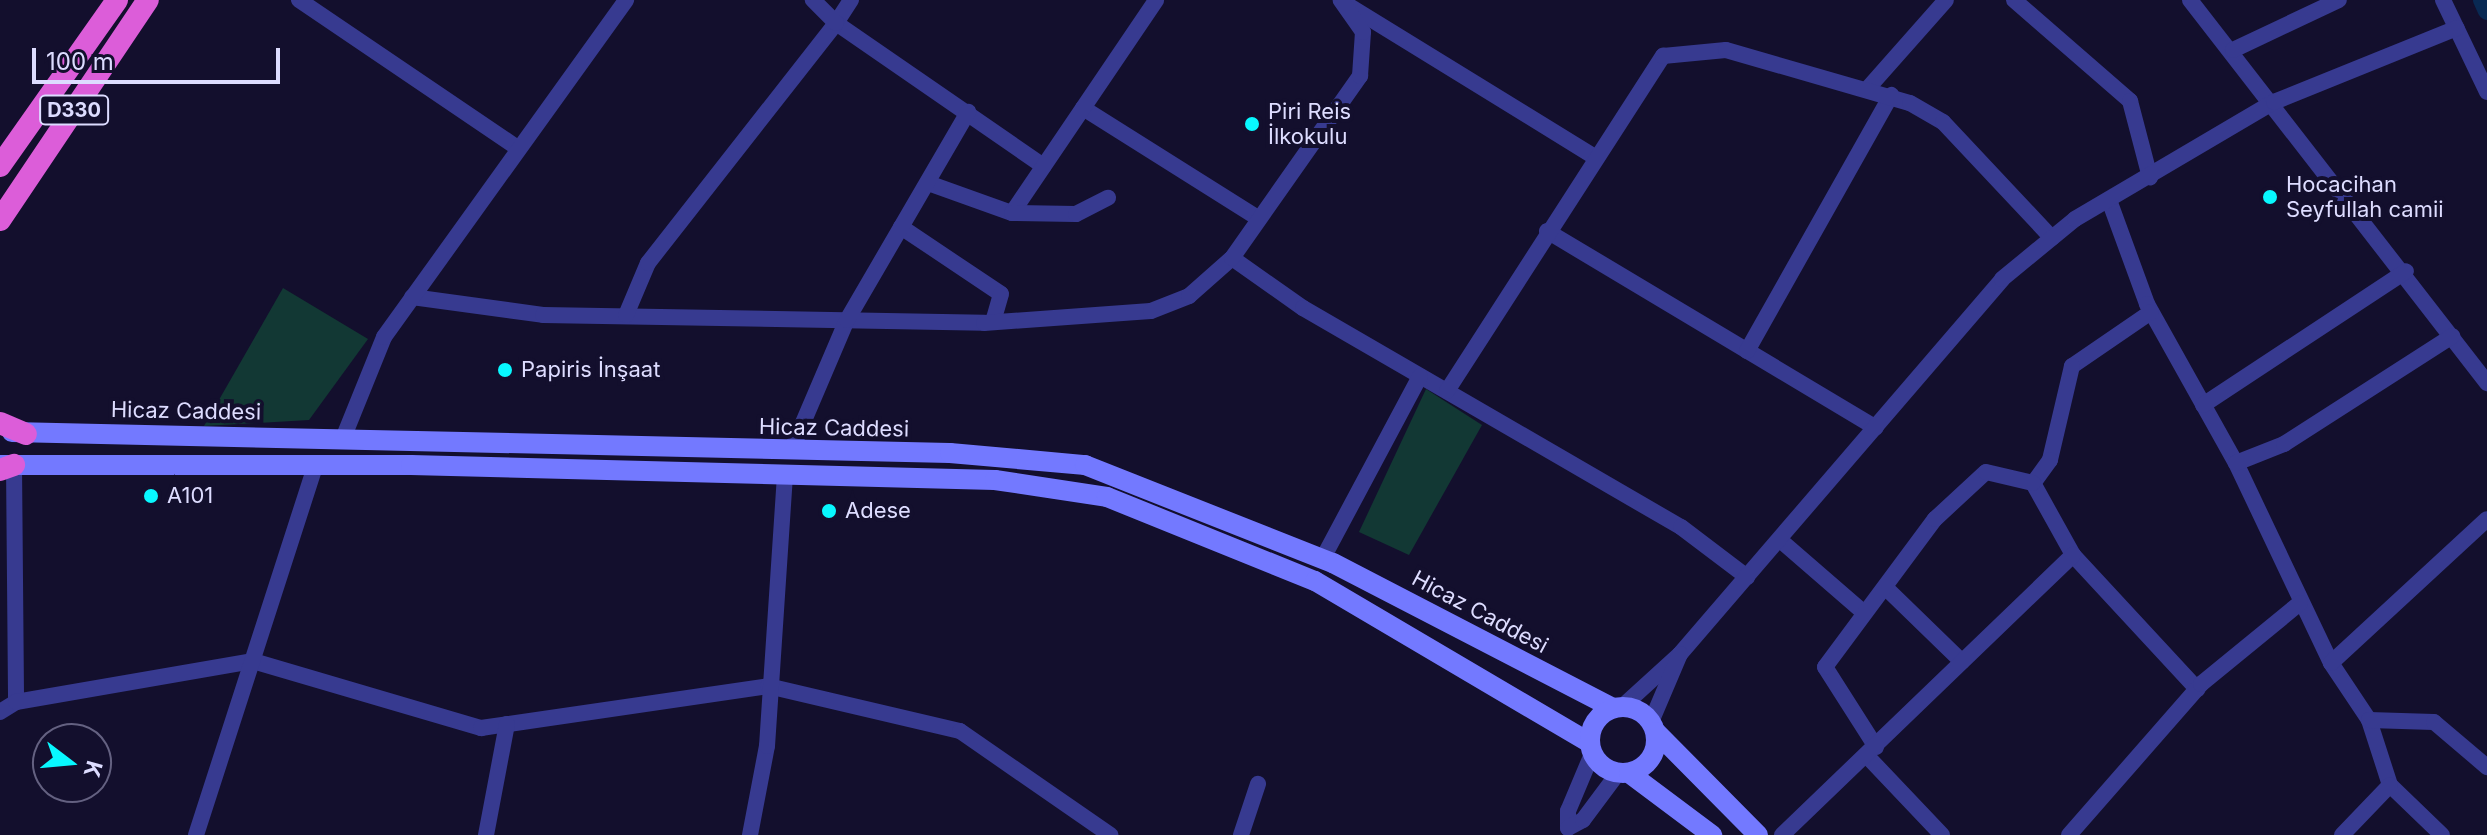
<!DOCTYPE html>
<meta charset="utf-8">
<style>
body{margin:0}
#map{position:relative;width:2487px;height:835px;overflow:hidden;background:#130f2d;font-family:Inter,sans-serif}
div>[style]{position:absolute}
.green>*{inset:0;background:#123834}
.canal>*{height:18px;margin:-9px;padding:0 9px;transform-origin:9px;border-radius:9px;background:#092953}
.minor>*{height:16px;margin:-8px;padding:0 8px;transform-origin:8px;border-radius:8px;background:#373a90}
.secondary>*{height:20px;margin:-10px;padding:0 10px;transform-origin:10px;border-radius:10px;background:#7379ff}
.secondary>.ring{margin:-10px;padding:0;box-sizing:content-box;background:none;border:20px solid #7379ff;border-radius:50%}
.trunk>*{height:22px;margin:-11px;padding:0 11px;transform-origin:11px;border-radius:11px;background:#dc5dd9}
.dots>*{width:22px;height:22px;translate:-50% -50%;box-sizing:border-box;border:4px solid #130f2d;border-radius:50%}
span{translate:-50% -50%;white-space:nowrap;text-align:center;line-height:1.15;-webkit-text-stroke:8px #130f2d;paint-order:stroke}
.shield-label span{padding:2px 6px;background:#130f2d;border:2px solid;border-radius:6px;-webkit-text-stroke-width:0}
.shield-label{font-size:20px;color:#dddcff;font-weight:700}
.poi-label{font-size:22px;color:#dddcff}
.left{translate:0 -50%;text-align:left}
.street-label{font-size:22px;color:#dddcff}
.north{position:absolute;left:32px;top:723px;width:80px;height:80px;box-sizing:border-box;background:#130f2d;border:2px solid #646181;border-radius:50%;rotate:106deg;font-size:22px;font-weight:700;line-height:32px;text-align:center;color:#dddcff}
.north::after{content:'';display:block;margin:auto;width:28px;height:36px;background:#08f8ff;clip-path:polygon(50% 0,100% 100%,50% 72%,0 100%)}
.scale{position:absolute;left:32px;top:48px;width:248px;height:36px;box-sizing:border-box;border:4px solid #dddcff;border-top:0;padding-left:10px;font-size:24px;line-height:28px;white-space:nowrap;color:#dddcff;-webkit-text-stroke:6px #130f2d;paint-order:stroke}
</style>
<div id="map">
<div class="green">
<i style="clip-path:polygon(283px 288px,368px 339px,309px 420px,204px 426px)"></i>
<i style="clip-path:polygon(1426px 389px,1482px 425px,1409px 555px,1359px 532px)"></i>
</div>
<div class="canal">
<i style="left:2482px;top:0;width:12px;rotate:66deg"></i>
</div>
<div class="minor">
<i style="left:299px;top:0;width:264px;rotate:34.1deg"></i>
<i style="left:851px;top:0;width:27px;rotate:123deg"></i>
<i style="left:836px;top:23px;width:252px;rotate:34.6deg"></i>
<i style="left:2014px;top:0;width:154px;rotate:41deg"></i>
<i style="left:2130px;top:101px;width:79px;rotate:75.3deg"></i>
<i style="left:2190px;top:0;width:485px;rotate:52.2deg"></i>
<i style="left:2443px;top:0;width:102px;rotate:64.4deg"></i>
<i style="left:1351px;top:7px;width:284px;rotate:31.6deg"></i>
<i style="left:2233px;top:50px;width:117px;rotate:-25.3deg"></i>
<i style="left:1869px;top:87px;width:116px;rotate:-48.5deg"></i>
<i style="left:1083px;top:108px;width:208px;rotate:32.2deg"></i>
<i style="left:928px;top:183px;width:89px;rotate:19.7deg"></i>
<i style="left:1012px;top:213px;width:257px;rotate:-55.9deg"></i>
<i style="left:2109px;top:200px;width:111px;rotate:69.9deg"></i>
<i style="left:2147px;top:304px;width:182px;rotate:60.8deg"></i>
<i style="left:2236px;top:463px;width:221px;rotate:64.6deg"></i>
<i style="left:2331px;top:663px;width:69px;rotate:56.3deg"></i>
<i style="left:2369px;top:720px;width:68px;rotate:72.1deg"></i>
<i style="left:2390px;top:785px;width:72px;rotate:43.9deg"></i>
<i style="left:1012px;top:213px;width:64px;rotate:0.9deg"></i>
<i style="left:1076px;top:214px;width:36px;rotate:-27deg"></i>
<i style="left:901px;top:227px;width:120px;rotate:33.8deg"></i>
<i style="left:1001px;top:294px;width:29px;rotate:106deg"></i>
<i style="left:1547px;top:231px;width:383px;rotate:30.9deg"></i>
<i style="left:1232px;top:258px;width:87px;rotate:35.2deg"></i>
<i style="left:1303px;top:308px;width:437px;rotate:30.1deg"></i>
<i style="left:1681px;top:527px;width:83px;rotate:37.1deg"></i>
<i style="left:412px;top:297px;width:132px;rotate:7.8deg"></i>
<i style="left:543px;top:315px;width:441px;rotate:1deg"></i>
<i style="left:984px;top:323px;width:167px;rotate:-4.1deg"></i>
<i style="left:1151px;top:311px;width:41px;rotate:-21.5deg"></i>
<i style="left:1189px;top:296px;width:57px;rotate:-41.5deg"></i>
<i style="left:1232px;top:258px;width:223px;rotate:-54.9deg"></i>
<i style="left:1360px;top:76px;width:44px;rotate:-86.1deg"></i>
<i style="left:1363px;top:32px;width:39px;rotate:-125deg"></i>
<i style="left:2151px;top:312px;width:96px;rotate:145.6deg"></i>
<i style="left:2072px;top:366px;width:97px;rotate:103.2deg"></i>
<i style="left:2050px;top:460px;width:29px;rotate:126deg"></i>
<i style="left:2033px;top:483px;width:82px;rotate:60.9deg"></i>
<i style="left:2073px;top:555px;width:183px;rotate:47.2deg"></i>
<i style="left:626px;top:315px;width:56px;rotate:-67.1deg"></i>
<i style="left:648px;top:263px;width:305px;rotate:-51.9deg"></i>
<i style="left:836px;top:23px;width:33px;rotate:-135deg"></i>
<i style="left:1747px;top:351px;width:294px;rotate:-60.6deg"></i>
<i style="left:1447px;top:391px;width:399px;rotate:-57.2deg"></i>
<i style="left:1663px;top:56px;width:63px;rotate:-5.4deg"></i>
<i style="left:1726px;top:50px;width:191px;rotate:16.1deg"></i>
<i style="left:1910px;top:103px;width:38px;rotate:30deg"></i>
<i style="left:1943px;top:122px;width:159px;rotate:46.8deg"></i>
<i style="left:2203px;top:405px;width:243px;rotate:-33.4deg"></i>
<i style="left:342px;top:441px;width:112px;rotate:-68deg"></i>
<i style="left:384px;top:337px;width:415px;rotate:-54.3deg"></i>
<i style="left:791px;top:451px;width:142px;rotate:-66.9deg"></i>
<i style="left:847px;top:320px;width:241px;rotate:-59.8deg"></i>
<i style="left:2236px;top:463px;width:52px;rotate:-21.6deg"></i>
<i style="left:2284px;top:444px;width:200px;rotate:-32.7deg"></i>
<i style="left:14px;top:465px;width:237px;rotate:89.5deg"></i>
<i style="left:1780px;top:540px;width:110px;rotate:40.9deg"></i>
<i style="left:1323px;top:558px;width:206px;rotate:-61.9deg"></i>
<i style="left:1885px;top:587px;width:107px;rotate:44.2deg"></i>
<i style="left:2331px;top:663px;width:212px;rotate:-42.7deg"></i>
<i style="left:1623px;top:706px;width:77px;rotate:-42.4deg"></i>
<i style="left:1680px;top:654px;width:494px;rotate:-49.3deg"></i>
<i style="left:2002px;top:279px;width:94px;rotate:-39.4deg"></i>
<i style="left:2075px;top:219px;width:231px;rotate:-30.5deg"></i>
<i style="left:2274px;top:102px;width:197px;rotate:-22deg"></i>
<i style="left:0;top:712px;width:19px;rotate:-32deg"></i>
<i style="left:16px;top:702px;width:241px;rotate:-9.8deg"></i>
<i style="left:253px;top:661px;width:238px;rotate:16.4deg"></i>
<i style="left:481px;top:728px;width:290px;rotate:-8.3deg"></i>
<i style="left:768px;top:686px;width:197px;rotate:13.2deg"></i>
<i style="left:960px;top:731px;width:183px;rotate:34.7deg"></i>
<i style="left:2369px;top:720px;width:65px;rotate:1.8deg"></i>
<i style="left:2434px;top:722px;width:70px;rotate:40.3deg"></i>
<i style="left:1651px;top:722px;width:74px;rotate:-66.9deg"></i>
<i style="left:1876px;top:747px;width:95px;rotate:-122.5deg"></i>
<i style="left:1825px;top:667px;width:184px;rotate:-53.4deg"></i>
<i style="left:1935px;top:519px;width:69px;rotate:-42.7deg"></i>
<i style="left:1986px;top:472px;width:48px;rotate:13.2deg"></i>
<i style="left:1592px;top:754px;width:62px;rotate:112.8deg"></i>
<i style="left:1568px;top:811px;width:17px;rotate:90deg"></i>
<i style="left:1568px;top:828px;width:17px;rotate:-28deg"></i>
<i style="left:1583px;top:820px;width:59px;rotate:-53.3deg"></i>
<i style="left:1867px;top:756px;width:109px;rotate:46.5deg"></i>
<i style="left:196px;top:835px;width:385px;rotate:-72.1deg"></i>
<i style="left:486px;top:835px;width:113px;rotate:-79.3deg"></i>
<i style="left:750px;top:835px;width:91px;rotate:-79.2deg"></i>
<i style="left:767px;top:746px;width:273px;rotate:-86.2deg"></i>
<i style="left:1241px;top:835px;width:54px;rotate:-71.6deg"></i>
<i style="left:1782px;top:835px;width:404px;rotate:-43.9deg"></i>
<i style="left:2069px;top:835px;width:201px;rotate:-48.8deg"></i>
<i style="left:2201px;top:684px;width:128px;rotate:-39.3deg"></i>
<i style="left:2342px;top:835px;width:69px;rotate:-46.2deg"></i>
</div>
<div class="secondary">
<i style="left:12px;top:432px;width:938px;rotate:1.28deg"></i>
<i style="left:950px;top:453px;width:136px;rotate:5.1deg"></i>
<i style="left:1085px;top:465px;width:267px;rotate:21.6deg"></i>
<i style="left:1333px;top:563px;width:315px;rotate:27.4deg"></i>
<i style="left:0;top:465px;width:411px"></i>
<i style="left:411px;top:465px;width:584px;rotate:1.47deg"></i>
<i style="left:995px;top:480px;width:113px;rotate:8.6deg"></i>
<i style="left:1107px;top:497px;width:224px;rotate:22deg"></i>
<i style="left:1315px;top:581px;width:319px;rotate:30.5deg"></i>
<i class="ring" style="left:1590px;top:707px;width:46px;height:46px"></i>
<i style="left:1656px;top:732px;width:145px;rotate:45.3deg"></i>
<i style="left:1629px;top:773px;width:104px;rotate:36.8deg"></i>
</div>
<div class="trunk">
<i style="left:0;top:166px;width:203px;rotate:-54.8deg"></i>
<i style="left:0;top:220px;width:265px;rotate:-56.1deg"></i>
<i style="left:0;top:423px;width:28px;rotate:23deg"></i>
<i style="left:0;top:470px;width:15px;rotate:-20deg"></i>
</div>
<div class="dots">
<i style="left:1252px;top:124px;background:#08f8ff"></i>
<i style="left:2270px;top:197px;background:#08f8ff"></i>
<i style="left:505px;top:370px;background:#08f8ff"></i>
<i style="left:151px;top:496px;background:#08f8ff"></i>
<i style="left:829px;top:511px;background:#08f8ff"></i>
</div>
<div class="shield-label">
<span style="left:74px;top:110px">D330</span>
</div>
<div class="poi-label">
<span class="left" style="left:1268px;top:124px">Piri Reis<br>İlkokulu</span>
<span class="left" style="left:2286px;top:197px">Hocacihan<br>Seyfullah camii</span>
<span class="left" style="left:521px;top:370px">Papiris İnşaat</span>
<span class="left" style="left:167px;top:496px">A101</span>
<span class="left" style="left:845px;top:511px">Adese</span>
</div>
<div class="street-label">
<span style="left:186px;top:411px;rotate:1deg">Hicaz Caddesi</span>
<span style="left:834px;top:428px;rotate:1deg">Hicaz Caddesi</span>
<span style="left:1480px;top:612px;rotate:28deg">Hicaz Caddesi</span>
</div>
<div class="north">K</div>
<div class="scale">100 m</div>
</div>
